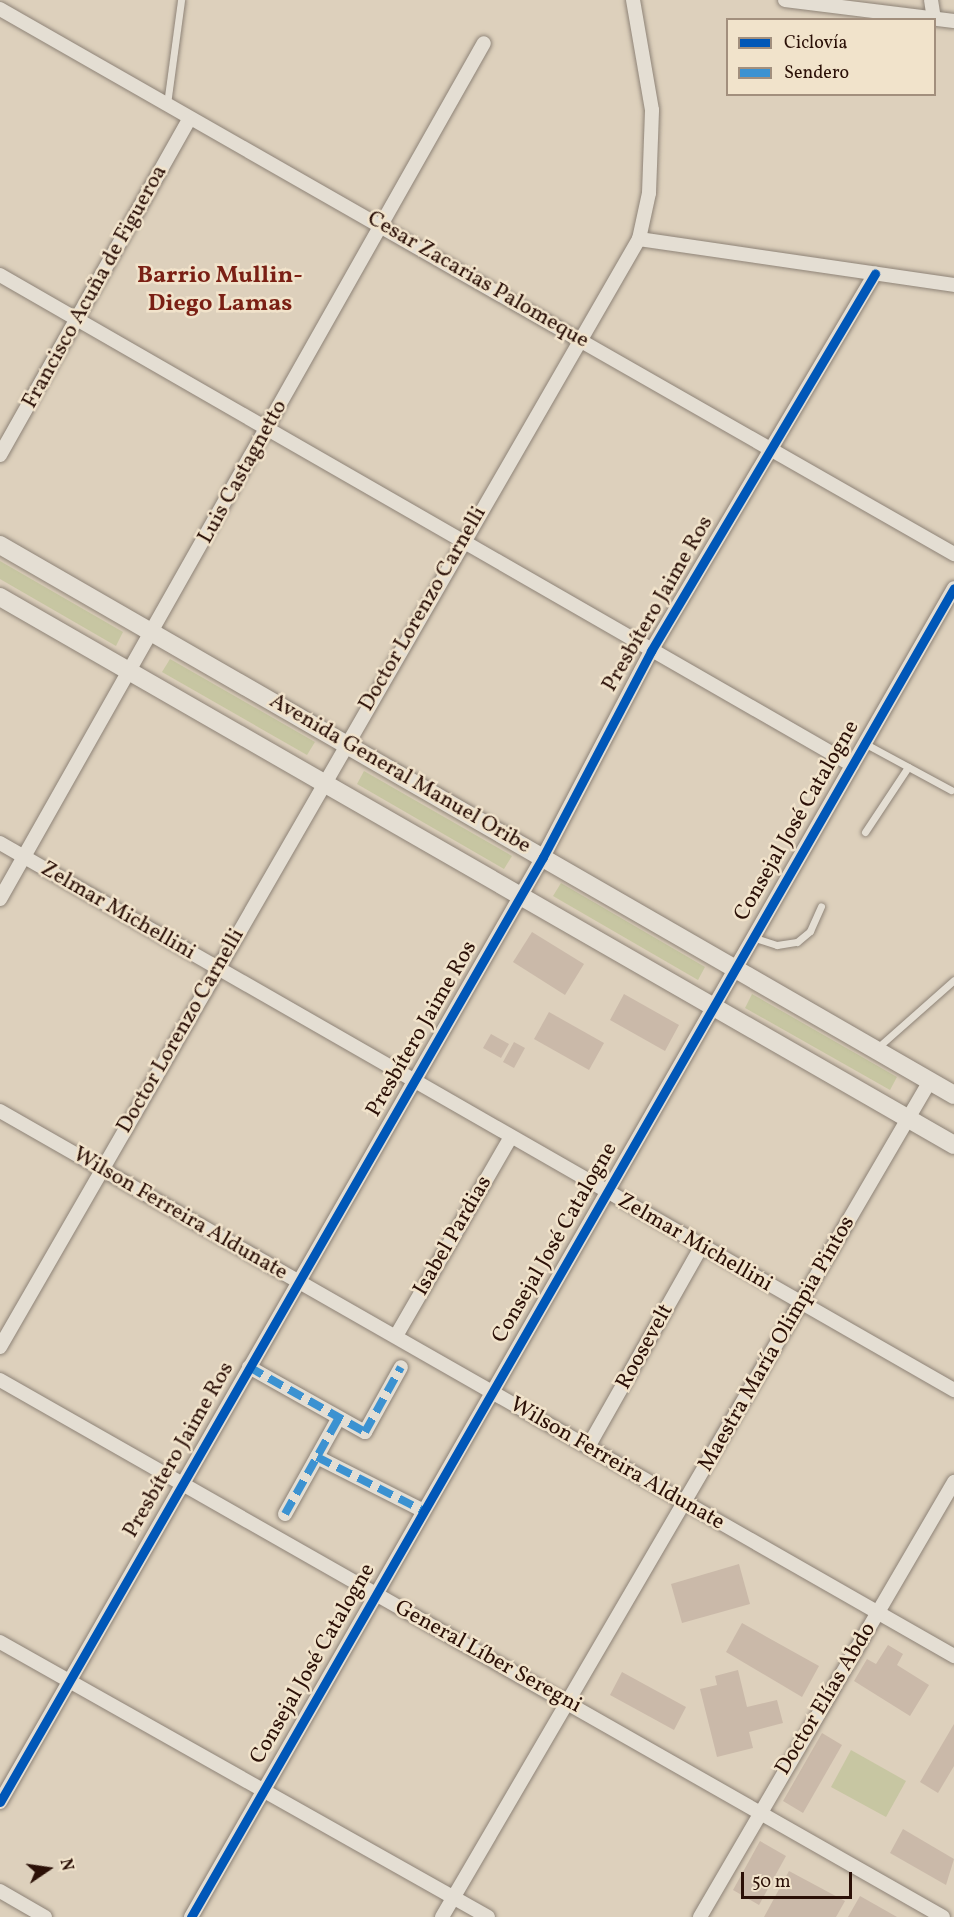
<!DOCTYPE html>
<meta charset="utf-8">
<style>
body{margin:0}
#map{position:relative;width:954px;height:1917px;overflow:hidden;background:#ddd0bc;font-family:Vollkorn,serif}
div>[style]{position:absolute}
.green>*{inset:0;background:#c7c6a2}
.building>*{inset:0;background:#cab9a9}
.roads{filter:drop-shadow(0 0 2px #8e8377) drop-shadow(0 0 2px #8e8377)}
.lane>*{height:7px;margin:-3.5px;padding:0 3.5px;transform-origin:3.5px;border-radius:3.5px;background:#e4ded3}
.street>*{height:14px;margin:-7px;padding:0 7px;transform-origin:7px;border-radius:7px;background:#e4ded3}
.secondary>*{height:18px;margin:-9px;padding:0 9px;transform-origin:9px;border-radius:9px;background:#e4ded3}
.quiet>*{height:8px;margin-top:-4px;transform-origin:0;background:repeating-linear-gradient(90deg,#3c92d1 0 15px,transparent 0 23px)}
.cycleway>*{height:9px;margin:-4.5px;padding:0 4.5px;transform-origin:4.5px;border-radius:4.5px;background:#0057b8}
span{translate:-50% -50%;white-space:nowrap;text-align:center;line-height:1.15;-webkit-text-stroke:5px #f1e3cb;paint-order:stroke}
.street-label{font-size:22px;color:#2b1007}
.neighbourhood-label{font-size:24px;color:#7a1f14;font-weight:700}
.legend{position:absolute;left:726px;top:18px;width:210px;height:78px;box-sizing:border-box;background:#f1e3cb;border:2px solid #a28f7d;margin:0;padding:8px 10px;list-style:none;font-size:18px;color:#2b1007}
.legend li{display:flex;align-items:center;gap:12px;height:30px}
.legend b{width:30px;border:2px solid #a28f7d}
.north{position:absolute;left:18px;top:1839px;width:60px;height:60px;-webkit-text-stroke:4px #f1e3cb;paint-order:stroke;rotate:77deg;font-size:16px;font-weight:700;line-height:24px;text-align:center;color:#2b1007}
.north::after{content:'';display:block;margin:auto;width:21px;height:27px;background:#2b1007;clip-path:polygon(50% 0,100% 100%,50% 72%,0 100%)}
.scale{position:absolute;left:741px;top:1872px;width:111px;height:27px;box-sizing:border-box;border:3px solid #2b1007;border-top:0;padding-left:8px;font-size:18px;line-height:21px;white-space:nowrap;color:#2b1007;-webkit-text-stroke:4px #f1e3cb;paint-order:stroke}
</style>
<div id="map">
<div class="green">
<i style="clip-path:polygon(0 561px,123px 632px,116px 646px,0 579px)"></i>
<i style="clip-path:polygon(170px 659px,315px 742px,307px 755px,162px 672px)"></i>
<i style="clip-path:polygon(364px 771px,512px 856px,504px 869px,357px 784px)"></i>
<i style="clip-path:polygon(561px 883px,705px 967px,698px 980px,553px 896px)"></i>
<i style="clip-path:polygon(752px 994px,897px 1077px,890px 1090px,745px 1008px)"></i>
<i style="clip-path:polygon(851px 1750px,906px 1781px,886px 1817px,831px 1787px)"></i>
</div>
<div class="building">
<i style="clip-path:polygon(532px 932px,584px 964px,565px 995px,513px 962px)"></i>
<i style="clip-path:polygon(624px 994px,679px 1025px,665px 1051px,610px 1020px)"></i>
<i style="clip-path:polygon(549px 1012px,604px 1043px,589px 1070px,534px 1039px)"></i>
<i style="clip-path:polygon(491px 1034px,509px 1044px,501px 1058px,483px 1048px)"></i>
<i style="clip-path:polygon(514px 1042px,525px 1048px,514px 1068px,503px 1062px)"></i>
<i style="clip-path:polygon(739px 1564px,750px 1604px,682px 1623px,671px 1584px)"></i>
<i style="clip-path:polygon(742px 1623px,819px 1666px,802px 1697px,726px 1652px)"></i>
<i style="clip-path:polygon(888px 1645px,903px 1654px,897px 1665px,929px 1685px,910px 1716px,854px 1681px,867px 1659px,876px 1664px)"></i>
<i style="clip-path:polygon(738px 1670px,747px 1707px,777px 1700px,783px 1723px,749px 1732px,753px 1748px,717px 1757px,700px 1689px,717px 1685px,715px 1676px)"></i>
<i style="clip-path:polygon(622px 1672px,686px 1707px,674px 1730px,610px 1695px)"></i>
<i style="clip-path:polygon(954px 1724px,954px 1766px,938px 1793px,920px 1782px)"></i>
<i style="clip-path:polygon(822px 1733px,842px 1745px,803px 1813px,783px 1801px)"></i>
<i style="clip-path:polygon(903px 1829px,954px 1859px,946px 1885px,890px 1853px)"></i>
<i style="clip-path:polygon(760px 1841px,786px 1856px,759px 1905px,733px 1890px)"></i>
<i style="clip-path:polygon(789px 1871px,845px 1901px,836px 1917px,764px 1917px)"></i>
<i style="clip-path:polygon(860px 1896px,897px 1917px,848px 1917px)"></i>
</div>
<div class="roads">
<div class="lane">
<i style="left:167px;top:104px;width:105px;rotate:-82.3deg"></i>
<i style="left:864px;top:743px;width:99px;rotate:28.4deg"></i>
<i style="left:865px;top:832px;width:78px;rotate:-56.5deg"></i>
<i style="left:752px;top:937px;width:26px;rotate:18deg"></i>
<i style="left:777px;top:945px;width:20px;rotate:-9deg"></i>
<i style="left:797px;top:942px;width:17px;rotate:-40deg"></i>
<i style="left:810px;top:931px;width:27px;rotate:-66deg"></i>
<i style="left:876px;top:1049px;width:104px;rotate:-41.5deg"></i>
</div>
<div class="street">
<i style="left:785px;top:0;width:170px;rotate:7.1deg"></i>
<i style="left:931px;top:0;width:18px;rotate:81deg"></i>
<i style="left:0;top:9px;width:1099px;rotate:29.74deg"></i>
<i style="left:639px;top:239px;width:318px;rotate:8.3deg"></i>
<i style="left:0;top:275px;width:983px;rotate:29.9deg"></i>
<i style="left:0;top:455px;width:386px;rotate:-60.6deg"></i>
<i style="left:0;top:843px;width:1100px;rotate:29.83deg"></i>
<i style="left:0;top:899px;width:983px;rotate:-60.52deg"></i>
<i style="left:0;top:1111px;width:1099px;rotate:29.74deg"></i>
<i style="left:396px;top:1336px;width:230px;rotate:-60deg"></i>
<i style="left:0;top:1347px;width:1279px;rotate:-60.03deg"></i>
<i style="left:639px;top:239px;width:47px;rotate:-77.7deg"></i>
<i style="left:649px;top:193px;width:83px;rotate:-87.9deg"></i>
<i style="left:652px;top:110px;width:112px;rotate:-99.8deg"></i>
<i style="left:249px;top:1367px;width:133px;rotate:29.3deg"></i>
<i style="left:365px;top:1432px;width:74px;rotate:-61deg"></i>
<i style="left:0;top:1380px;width:1085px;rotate:29.66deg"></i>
<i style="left:588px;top:1447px;width:230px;rotate:-60.5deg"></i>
<i style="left:317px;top:1457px;width:118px;rotate:26.8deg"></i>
<i style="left:285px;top:1514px;width:109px;rotate:-60.8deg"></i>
<i style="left:0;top:1642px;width:560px;rotate:29.4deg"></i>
<i style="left:0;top:1802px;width:1090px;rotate:-60.12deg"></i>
<i style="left:543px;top:857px;width:233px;rotate:-62.3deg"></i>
<i style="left:651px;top:651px;width:439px;rotate:-59.3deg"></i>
<i style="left:0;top:1891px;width:52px;rotate:30deg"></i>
<i style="left:191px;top:1917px;width:1532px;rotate:-60.14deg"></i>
<i style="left:442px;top:1917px;width:968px;rotate:-59.73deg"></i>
<i style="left:700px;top:1917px;width:504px;rotate:-59.72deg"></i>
</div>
<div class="secondary">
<i style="left:0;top:545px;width:1101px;rotate:29.96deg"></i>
<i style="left:0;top:597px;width:1100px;rotate:29.87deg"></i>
</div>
</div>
<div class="quiet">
<i style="left:249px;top:1367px;width:133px;rotate:29.3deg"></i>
<i style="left:365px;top:1432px;width:74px;rotate:-61deg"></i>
<i style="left:317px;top:1457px;width:118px;rotate:26.8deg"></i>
<i style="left:285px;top:1514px;width:109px;rotate:-60.8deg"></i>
</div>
<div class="cycleway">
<i style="left:0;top:1802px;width:1090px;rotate:-60.12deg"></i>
<i style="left:543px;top:857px;width:233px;rotate:-62.3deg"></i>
<i style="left:651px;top:651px;width:439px;rotate:-59.3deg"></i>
<i style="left:191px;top:1917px;width:1532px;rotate:-60.14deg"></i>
</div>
<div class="street-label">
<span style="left:478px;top:280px;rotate:30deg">Cesar Zacarias Palomeque</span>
<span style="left:95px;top:287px;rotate:-61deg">Francisco Acuña de Figueroa</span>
<span style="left:243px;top:472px;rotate:-61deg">Luis Castagnetto</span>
<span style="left:658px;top:604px;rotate:-60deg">Presbítero Jaime Ros</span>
<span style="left:423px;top:609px;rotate:-60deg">Doctor Lorenzo Carnelli</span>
<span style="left:400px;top:774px;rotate:30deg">Avenida General Manuel Oribe</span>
<span style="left:797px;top:821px;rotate:-60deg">Consejal José Catalogne</span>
<span style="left:118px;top:911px;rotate:30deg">Zelmar Michellini</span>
<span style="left:422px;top:1029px;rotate:-60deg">Presbítero Jaime Ros</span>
<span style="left:181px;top:1031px;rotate:-60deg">Doctor Lorenzo Carnelli</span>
<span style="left:180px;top:1214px;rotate:30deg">Wilson Ferreira Aldunate</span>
<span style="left:453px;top:1236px;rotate:-60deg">Isabel Pardias</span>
<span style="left:555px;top:1243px;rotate:-60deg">Consejal José Catalogne</span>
<span style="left:695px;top:1243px;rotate:30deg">Zelmar Michellini</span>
<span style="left:777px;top:1344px;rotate:-60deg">Maestra María Olimpia Pintos</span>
<span style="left:645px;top:1347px;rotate:-61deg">Roosevelt</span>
<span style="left:179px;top:1450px;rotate:-60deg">Presbítero Jaime Ros</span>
<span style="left:617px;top:1464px;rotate:30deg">Wilson Ferreira Aldunate</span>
<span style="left:488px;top:1657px;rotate:29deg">General Líber Seregni</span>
<span style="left:313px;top:1664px;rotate:-60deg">Consejal José Catalogne</span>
<span style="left:826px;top:1699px;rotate:-59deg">Doctor Elías Abdo</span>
</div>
<div class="neighbourhood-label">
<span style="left:220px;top:291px">Barrio Mullin-<br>Diego Lamas</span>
</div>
<ul class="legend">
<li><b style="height:8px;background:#0057b8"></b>Ciclovía</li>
<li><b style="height:8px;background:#3c92d1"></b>Sendero</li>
</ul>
<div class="north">N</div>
<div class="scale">50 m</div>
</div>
